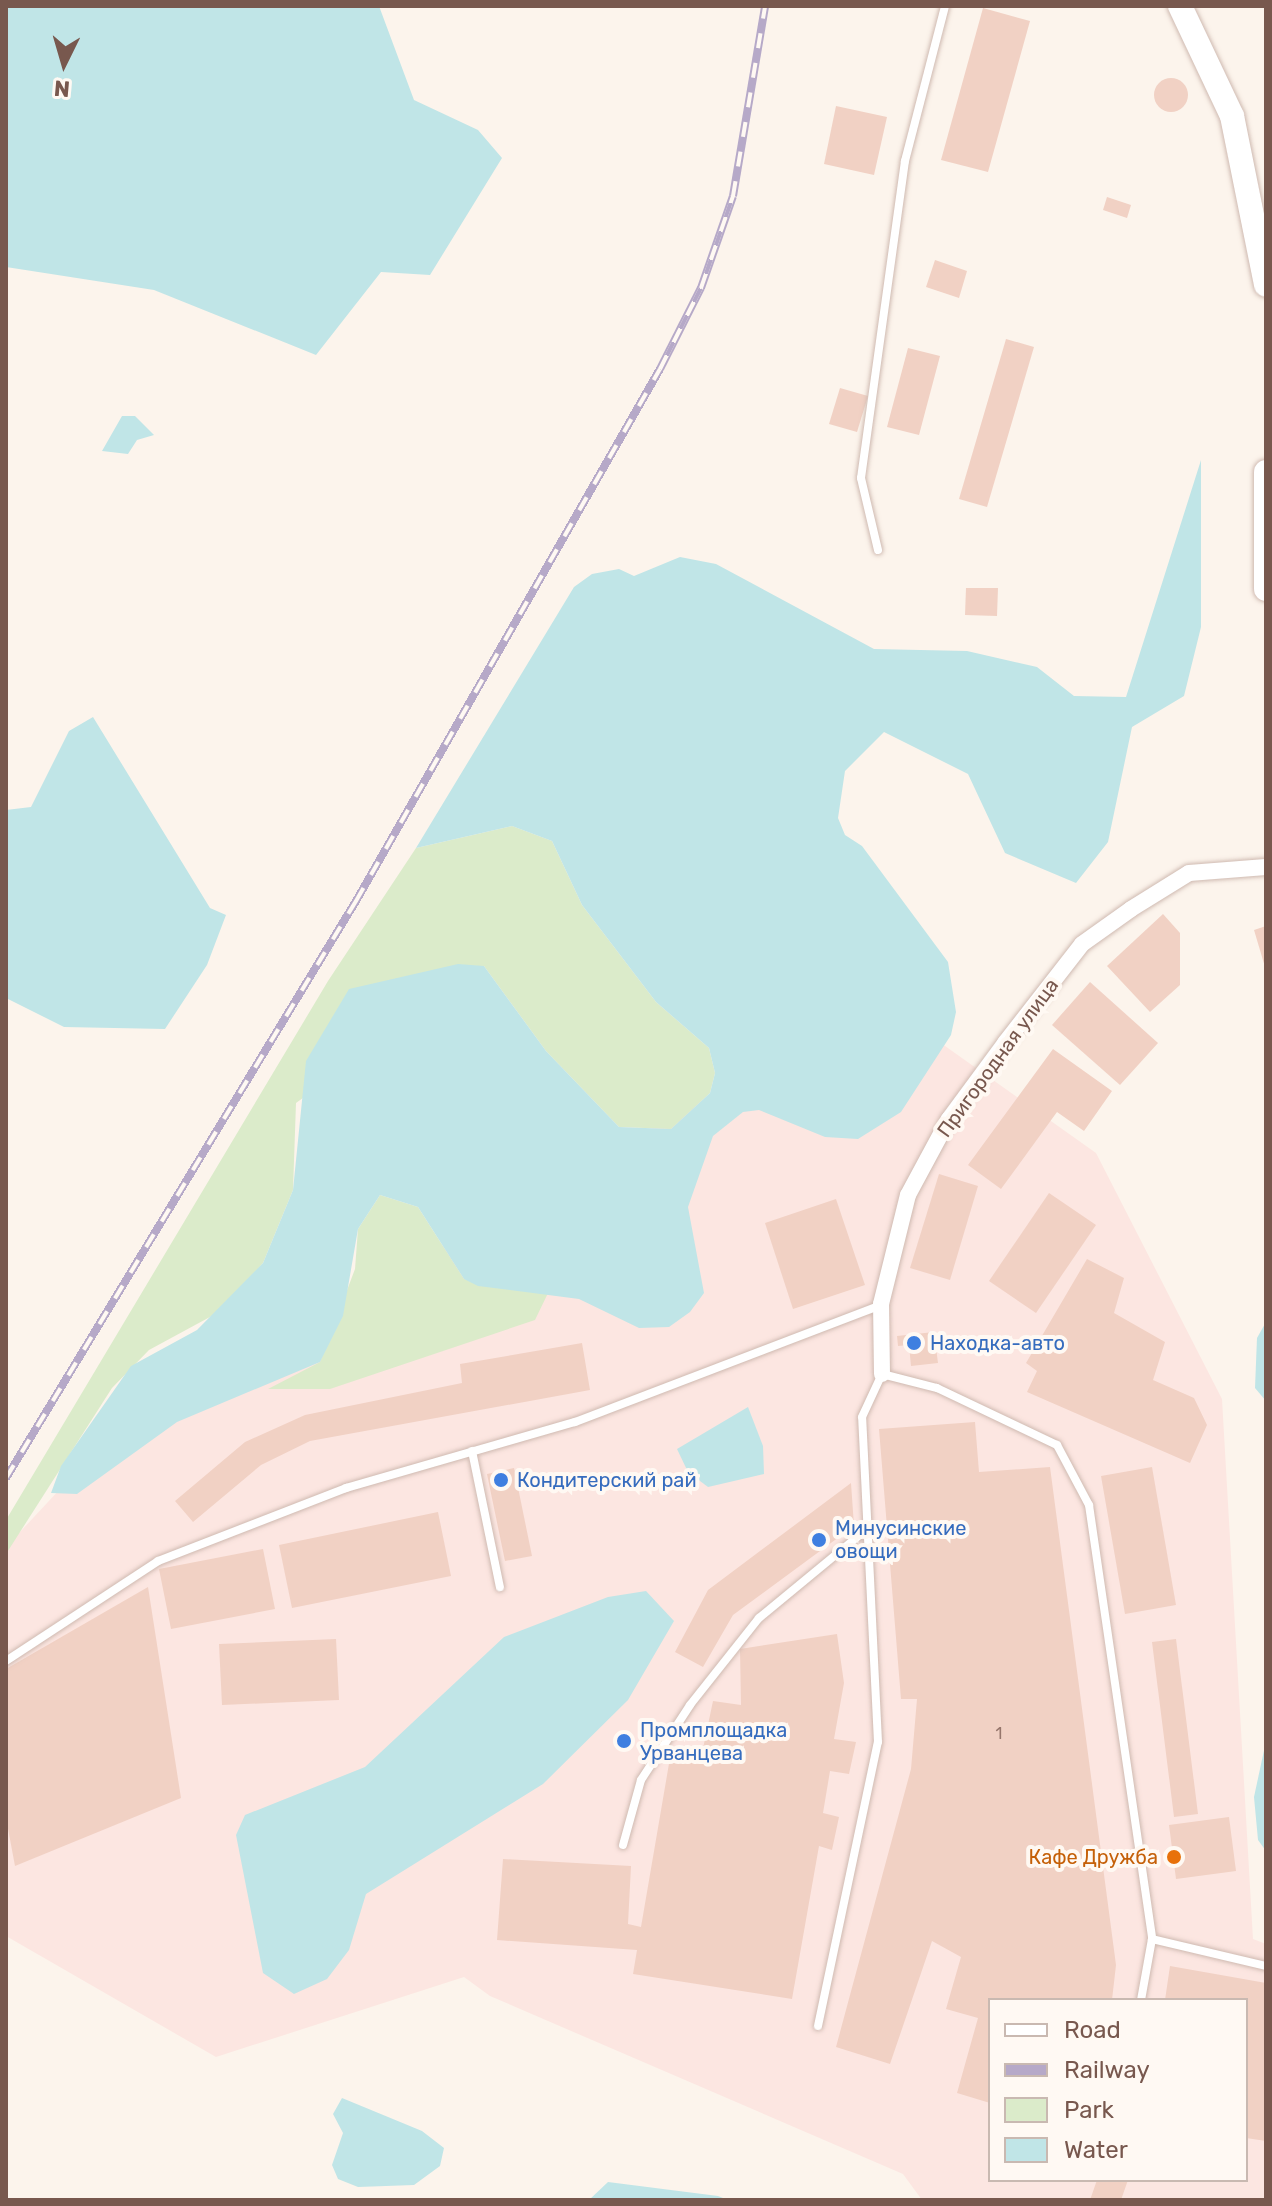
<!DOCTYPE html>
<meta charset="utf-8">
<style>
body{margin:0}
#map{position:relative;width:1272px;height:2206px;overflow:hidden;background:#fcf4ec;font-family:Rubik,sans-serif}
div>[style]{position:absolute}
.commercial>*{inset:0;background:#fce6e1}
.green>*{inset:0;background:#dbebca}
.water>*{inset:0;background:#c0e5e7}
.building>*{inset:0;background:#f1d1c4}
.round{border-radius:50%}
.roads{filter:drop-shadow(0 0 2px #cfbab1) drop-shadow(0 0 2px #cfbab1)}
.lane>*{height:8px;margin:-4px;padding:0 4px;transform-origin:4px;border-radius:4px;background:#fff}
.street>*{height:16px;margin:-8px;padding:0 8px;transform-origin:8px;border-radius:8px;background:#fff}
.secondary>*{height:24px;margin:-12px;padding:0 12px;transform-origin:12px;border-radius:12px;background:#fff}
.rail>*{height:8px;margin-top:-4px;transform-origin:0;background:repeating-linear-gradient(90deg,#fff9f3 0 15px,#b6a9c8 0 30px);box-sizing:border-box;border-block:2px solid #b6a9c8}
.dots>*{width:22px;height:22px;translate:-50% -50%;box-sizing:border-box;border:4px solid #fff9f3;border-radius:50%}
span{translate:-50% -50%;white-space:nowrap;text-align:center;line-height:1.15;-webkit-text-stroke:8px #fff9f3;paint-order:stroke}
.number-label{font-size:16px;color:#96766c}
.number-label span{-webkit-text-stroke-width:0}
.street-label{font-size:20px;color:#78584e}
.shop-label{font-size:20px;color:#366cbe}
.left{translate:0 -50%;text-align:left}
.food-label{font-size:20px;color:#c56008}
.right{translate:-100% -50%;text-align:right}
.frame{position:absolute;inset:0;border:8px solid #78584e;pointer-events:none}
.legend{position:absolute;left:988px;top:1998px;width:260px;height:184px;box-sizing:border-box;background:#fff9f3;border:2px solid #c9b9b1;margin:0;padding:10px 14px;list-style:none;font-size:24px;color:#78584e}
.legend li{display:flex;align-items:center;gap:16px;height:40px}
.legend b{width:40px;border:2px solid #c9b9b1}
.north{position:absolute;left:24px;top:24px;width:80px;height:80px;-webkit-text-stroke:6px #fff9f3;paint-order:stroke;rotate:185deg;font-size:22px;font-weight:700;line-height:32px;text-align:center;color:#78584e}
.north::after{content:'';display:block;margin:auto;width:28px;height:36px;background:#78584e;clip-path:polygon(50% 0,100% 100%,50% 72%,0 100%)}
</style>
<div id="map">
<div class="commercial">
<i style="clip-path:polygon(evenodd,914px 1024px,1096px 1153px,1222px 1399px,1253px 1939px,1266px 1944px,1266px 2200px,922px 2200px,903px 2174px,490px 1996px,464px 1977px,216px 2057px,6px 1936px,6px 1547px,117px 1428px,739px 1080px,914px 1024px,990px 2000px,1246px 2000px,1246px 2180px,990px 2180px,990px 2000px)"></i>
</div>
<div class="green">
<i style="clip-path:polygon(512px 826px,552px 841px,582px 905px,656px 1002px,709px 1048px,715px 1073px,710px 1093px,671px 1129px,619px 1127px,546px 1051px,484px 966px,296px 1103px,293px 1190px,263px 1263px,221px 1311px,149px 1350px,112px 1388px,6px 1554px,6px 1520px,328px 981px,416px 848px)"></i>
<i style="clip-path:polygon(380px 1195px,418px 1207px,464px 1279px,549px 1291px,535px 1320px,330px 1389px,268px 1389px,320px 1362px,355px 1269px,358px 1229px)"></i>
</div>
<div class="water">
<i style="clip-path:polygon(6px 6px,379px 6px,414px 100px,478px 130px,502px 158px,430px 275px,381px 272px,316px 355px,154px 290px,6px 267px)"></i>
<i style="clip-path:polygon(122px 416px,135px 416px,154px 435px,137px 440px,128px 454px,102px 451px)"></i>
<i style="clip-path:polygon(1201px 460px,1201px 627px,1184px 696px,1132px 727px,1108px 842px,1076px 883px,1005px 853px,968px 774px,884px 732px,845px 771px,838px 818px,845px 835px,862px 846px,948px 962px,956px 1012px,951px 1035px,901px 1112px,858px 1139px,825px 1137px,759px 1110px,743px 1112px,713px 1136px,688px 1207px,704px 1293px,690px 1312px,669px 1327px,639px 1328px,579px 1299px,478px 1286px,464px 1279px,418px 1207px,380px 1195px,358px 1229px,343px 1316px,320px 1362px,177px 1422px,77px 1494px,51px 1493px,61px 1466px,131px 1366px,197px 1330px,263px 1263px,293px 1190px,306px 1061px,349px 989px,458px 964px,484px 966px,546px 1051px,619px 1127px,671px 1129px,710px 1093px,715px 1073px,709px 1048px,656px 1002px,582px 905px,552px 841px,512px 826px,416px 848px,574px 587px,592px 574px,619px 569px,634px 576px,680px 557px,716px 564px,874px 649px,967px 651px,1037px 667px,1074px 696px,1126px 697px)"></i>
<i style="clip-path:polygon(93px 717px,210px 908px,226px 915px,207px 965px,165px 1029px,64px 1027px,6px 998px,6px 810px,31px 807px,69px 731px)"></i>
<i style="clip-path:polygon(1266px 1322px,1266px 1401px,1255px 1388px,1257px 1338px)"></i>
<i style="clip-path:polygon(748px 1407px,763px 1446px,764px 1474px,708px 1487px,688px 1472px,677px 1449px)"></i>
<i style="clip-path:polygon(646px 1591px,674px 1621px,628px 1700px,543px 1784px,366px 1894px,349px 1950px,327px 1979px,294px 1994px,263px 1973px,236px 1835px,245px 1815px,365px 1767px,504px 1637px,608px 1597px)"></i>
<i style="clip-path:polygon(1266px 1741px,1266px 1851px,1258px 1840px,1254px 1797px)"></i>
<i style="clip-path:polygon(342px 2098px,422px 2131px,444px 2148px,440px 2166px,414px 2185px,358px 2187px,338px 2179px,332px 2165px,343px 2133px,333px 2114px)"></i>
<i style="clip-path:polygon(608px 2182px,718px 2196px,728px 2200px,589px 2200px)"></i>
</div>
<div class="building">
<i style="clip-path:polygon(983px 8px,1030px 21px,988px 172px,941px 160px)"></i>
<i class="round" style="left:1154px;top:78px;width:34px;height:34px"></i>
<i style="clip-path:polygon(836px 106px,887px 117px,874px 175px,824px 164px)"></i>
<i style="clip-path:polygon(1107px 197px,1131px 205px,1127px 218px,1103px 210px)"></i>
<i style="clip-path:polygon(935px 260px,967px 271px,959px 298px,926px 287px)"></i>
<i style="clip-path:polygon(1006px 339px,1034px 347px,987px 507px,959px 499px)"></i>
<i style="clip-path:polygon(908px 348px,940px 356px,919px 435px,887px 427px)"></i>
<i style="clip-path:polygon(840px 388px,868px 396px,857px 432px,829px 424px)"></i>
<i style="clip-path:polygon(966px 588px,998px 588px,997px 616px,965px 615px)"></i>
<i style="clip-path:polygon(1163px 914px,1180px 933px,1180px 985px,1150px 1012px,1107px 966px)"></i>
<i style="clip-path:polygon(1266px 926px,1266px 967px,1265px 967px,1254px 930px)"></i>
<i style="clip-path:polygon(1090px 982px,1158px 1043px,1120px 1085px,1052px 1025px)"></i>
<i style="clip-path:polygon(1053px 1049px,1112px 1091px,1084px 1131px,1057px 1112px,1001px 1189px,968px 1165px)"></i>
<i style="clip-path:polygon(939px 1174px,978px 1186px,950px 1280px,910px 1268px)"></i>
<i style="clip-path:polygon(1049px 1193px,1096px 1225px,1036px 1313px,989px 1281px)"></i>
<i style="clip-path:polygon(836px 1199px,865px 1285px,793px 1309px,765px 1223px)"></i>
<i style="clip-path:polygon(1087px 1259px,1124px 1278px,1114px 1313px,1165px 1342px,1153px 1380px,1194px 1398px,1207px 1425px,1190px 1463px,1027px 1392px,1037px 1371px,1026px 1363px)"></i>
<i style="clip-path:polygon(934px 1332px,938px 1363px,911px 1366px,909px 1345px,898px 1346px,897px 1336px)"></i>
<i style="clip-path:polygon(582px 1343px,590px 1390px,310px 1441px,261px 1465px,193px 1522px,175px 1501px,245px 1442px,305px 1415px,462px 1383px,460px 1364px)"></i>
<i style="clip-path:polygon(975px 1422px,979px 1472px,1050px 1467px,1116px 1965px,1112px 2000px,990px 2000px,990px 2103px,957px 2093px,978px 2018px,946px 2009px,961px 1957px,932px 1941px,890px 2064px,836px 2047px,911px 1769px,917px 1699px,901px 1699px,879px 1429px)"></i>
<i style="clip-path:polygon(1152px 1467px,1176px 1605px,1125px 1614px,1101px 1476px)"></i>
<i style="clip-path:polygon(514px 1468px,532px 1556px,505px 1561px,487px 1474px)"></i>
<i style="clip-path:polygon(851px 1483px,854px 1526px,733px 1615px,703px 1667px,675px 1652px,708px 1590px)"></i>
<i style="clip-path:polygon(438px 1512px,451px 1576px,292px 1608px,279px 1545px)"></i>
<i style="clip-path:polygon(263px 1549px,275px 1609px,171px 1629px,159px 1569px)"></i>
<i style="clip-path:polygon(148px 1587px,181px 1798px,15px 1866px,6px 1818px,6px 1669px)"></i>
<i style="clip-path:polygon(837px 1634px,844px 1683px,834px 1739px,856px 1742px,849px 1774px,830px 1771px,823px 1813px,839px 1817px,832px 1850px,819px 1846px,792px 1999px,633px 1974px,637px 1950px,497px 1940px,503px 1859px,631px 1866px,628px 1924px,641px 1927px,671px 1752px,701px 1758px,713px 1701px,741px 1705px,740px 1649px)"></i>
<i style="clip-path:polygon(336px 1639px,339px 1700px,222px 1705px,219px 1644px)"></i>
<i style="clip-path:polygon(1176px 1639px,1198px 1814px,1174px 1817px,1152px 1642px)"></i>
<i style="clip-path:polygon(1229px 1817px,1236px 1871px,1176px 1879px,1169px 1825px)"></i>
<i style="clip-path:polygon(1170px 1966px,1266px 1983px,1266px 2141px,1246px 2138px,1246px 2000px,1165px 2000px)"></i>
<i style="clip-path:polygon(1097px 2180px,1128px 2180px,1121px 2200px,1090px 2200px)"></i>
</div>
<div class="roads">
<div class="lane">
<i style="left:878px;top:550px;width:74px;rotate:-103.3deg"></i>
<i style="left:861px;top:478px;width:320px;rotate:-82.1deg"></i>
<i style="left:905px;top:161px;width:160px;rotate:-75.5deg"></i>
<i style="left:472px;top:1451px;width:139px;rotate:78.4deg"></i>
<i style="left:6px;top:1661px;width:182px;rotate:-33.3deg"></i>
<i style="left:158px;top:1561px;width:202px;rotate:-21.2deg"></i>
<i style="left:346px;top:1488px;width:238px;rotate:-16.1deg"></i>
<i style="left:575px;top:1422px;width:328px;rotate:-20.9deg"></i>
<i style="left:623px;top:1845px;width:67px;rotate:-74.5deg"></i>
<i style="left:641px;top:1780px;width:90px;rotate:-56.8deg"></i>
<i style="left:690px;top:1705px;width:111px;rotate:-51.6deg"></i>
<i style="left:759px;top:1618px;width:141px;rotate:-39.5deg"></i>
<i style="left:1152px;top:1939px;width:117px;rotate:13.3deg"></i>
<i style="left:818px;top:2026px;width:290px;rotate:-78.1deg"></i>
<i style="left:878px;top:1742px;width:325px;rotate:-92.8deg"></i>
<i style="left:862px;top:1417px;width:47px;rotate:-65.1deg"></i>
<i style="left:882px;top:1374px;width:57px;rotate:14.3deg"></i>
<i style="left:937px;top:1388px;width:133px;rotate:25.4deg"></i>
<i style="left:1057px;top:1445px;width:68px;rotate:61.9deg"></i>
<i style="left:1089px;top:1505px;width:439px;rotate:81.7deg"></i>
<i style="left:1152px;top:1939px;width:62px;rotate:100.2deg"></i>
</div>
<div class="street">
<i style="left:882px;top:1374px;width:70px;rotate:-90.8deg"></i>
<i style="left:881px;top:1304px;width:112px;rotate:-76.1deg"></i>
<i style="left:908px;top:1195px;width:86px;rotate:-61.7deg"></i>
<i style="left:949px;top:1119px;width:94px;rotate:-53.6deg"></i>
<i style="left:1005px;top:1043px;width:125px;rotate:-52.1deg"></i>
<i style="left:1082px;top:944px;width:60px;rotate:-35.5deg"></i>
<i style="left:1131px;top:909px;width:68px;rotate:-31.8deg"></i>
<i style="left:1189px;top:873px;width:77px;rotate:-4.5deg"></i>
</div>
<div class="secondary">
<i style="left:1180px;top:6px;width:122px;rotate:64.7deg"></i>
<i style="left:1232px;top:116px;width:172px;rotate:78.6deg"></i>
<i style="left:1266px;top:472px;width:117px;rotate:90deg"></i>
</div>
</div>
<div class="rail">
<i style="left:6px;top:1478px;width:675px;rotate:-58.76deg"></i>
<i style="left:356px;top:901px;width:613px;rotate:-60.26deg"></i>
<i style="left:660px;top:369px;width:91px;rotate:-63.2deg"></i>
<i style="left:701px;top:288px;width:97px;rotate:-70.8deg"></i>
<i style="left:733px;top:196px;width:193px;rotate:-80.4deg"></i>
</div>
<div class="dots">
<i style="left:914px;top:1343px;background:#3f7fe0"></i>
<i style="left:501px;top:1480px;background:#3f7fe0"></i>
<i style="left:819px;top:1540px;background:#3f7fe0"></i>
<i style="left:624px;top:1741px;background:#3f7fe0"></i>
<i style="left:1174px;top:1857px;background:#e8710a"></i>
</div>
<div class="number-label">
<span style="left:999px;top:1734px">1</span>
</div>
<div class="street-label">
<span style="left:998px;top:1058px;rotate:-54deg">Пригородная улица</span>
</div>
<div class="shop-label">
<span class="left" style="left:930px;top:1343px">Находка-авто</span>
<span class="left" style="left:517px;top:1480px">Кондитерский рай</span>
<span class="left" style="left:835px;top:1540px">Минусинские<br>овощи</span>
<span class="left" style="left:640px;top:1742px">Промплощадка<br>Урванцева</span>
</div>
<div class="food-label">
<span class="right" style="left:1158px;top:1857px">Кафе Дружба</span>
</div>
<div class="frame"></div>
<ul class="legend">
<li><b style="height:10px;background:#fff"></b>Road</li>
<li><b style="height:10px;background:#b6a9c8"></b>Railway</li>
<li><b style="height:22px;background:#dbebca"></b>Park</li>
<li><b style="height:22px;background:#c0e5e7"></b>Water</li>
</ul>
<div class="north">N</div>
</div>
